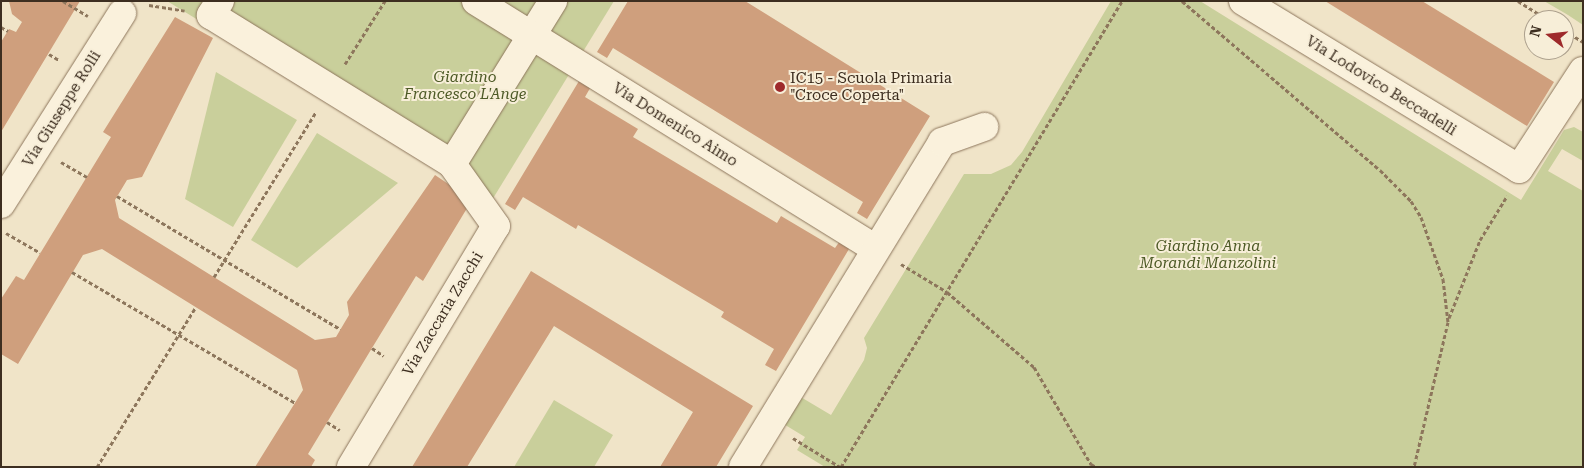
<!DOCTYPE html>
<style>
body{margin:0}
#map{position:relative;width:1584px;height:468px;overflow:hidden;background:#f0e4c8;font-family:"Roboto Serif",serif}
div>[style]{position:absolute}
.green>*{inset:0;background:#c9cf9b}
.building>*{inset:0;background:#cf9f7d}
.path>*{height:3px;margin-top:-1.5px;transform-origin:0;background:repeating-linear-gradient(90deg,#8d765c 0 4px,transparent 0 6.5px)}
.roads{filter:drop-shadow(0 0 1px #8d765c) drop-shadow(0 0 1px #8d765c)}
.minor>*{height:28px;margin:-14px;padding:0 14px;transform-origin:14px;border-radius:14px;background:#faf1dc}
.dots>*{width:14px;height:14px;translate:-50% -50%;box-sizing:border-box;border:2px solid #f7eed8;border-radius:50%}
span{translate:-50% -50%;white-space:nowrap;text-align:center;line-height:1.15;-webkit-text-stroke:4px #f7eed8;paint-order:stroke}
.park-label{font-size:15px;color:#4d5a26;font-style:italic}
.poi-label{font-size:15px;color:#3d2e20}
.left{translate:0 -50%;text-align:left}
.street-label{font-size:15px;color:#3d2e20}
.frame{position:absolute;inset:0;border:2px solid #3d2e20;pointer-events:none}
.north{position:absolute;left:1524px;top:10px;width:50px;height:50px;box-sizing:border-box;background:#f7eed8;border:1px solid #ada18e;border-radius:50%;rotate:286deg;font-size:14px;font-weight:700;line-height:20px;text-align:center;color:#3d2e20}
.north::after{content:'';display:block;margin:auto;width:18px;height:22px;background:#9e2a2b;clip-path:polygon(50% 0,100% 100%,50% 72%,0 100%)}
</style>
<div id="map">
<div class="green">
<i style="clip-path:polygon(167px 1px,614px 1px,492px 200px)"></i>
<i style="clip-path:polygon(1111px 1px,1200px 1px,1521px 200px,1564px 130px,1574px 127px,1583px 132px,1583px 161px,1562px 149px,1548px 171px,1583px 191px,1583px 467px,825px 467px,797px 450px,805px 437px,782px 423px,799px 396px,831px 415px,864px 360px,867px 348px,864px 338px,964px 174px,991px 174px,1011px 165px,1022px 152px)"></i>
<i style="clip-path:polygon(1544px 1px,1583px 1px,1583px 25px,1568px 15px)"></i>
<i style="clip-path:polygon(216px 72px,297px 120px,233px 227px,185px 199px)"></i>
<i style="clip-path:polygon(317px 133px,398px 183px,297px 268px,251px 240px)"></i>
<i style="clip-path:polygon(554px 400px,613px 435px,594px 467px,514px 467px)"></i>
</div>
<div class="building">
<i style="clip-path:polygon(9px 1px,80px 1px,1px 132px,1px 42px,9px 29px,16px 32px,22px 22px,12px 14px)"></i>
<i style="clip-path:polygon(628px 1px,745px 1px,930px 116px,867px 219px,857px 213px,863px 202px,613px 48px,607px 58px,597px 52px)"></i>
<i style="clip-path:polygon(1325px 1px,1422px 1px,1554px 82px,1527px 126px)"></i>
<i style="clip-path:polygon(175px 17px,213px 38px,142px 177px,127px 180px,115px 200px,119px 218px,315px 340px,336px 337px,349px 315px,347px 302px,435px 175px,472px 200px,423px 281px,416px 276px,372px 348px,308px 454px,315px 460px,311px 467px,255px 467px,303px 390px,297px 370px,102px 249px,83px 255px,18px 364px,1px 354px,1px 299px,16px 276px,24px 280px,111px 137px,103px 132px)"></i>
<i style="clip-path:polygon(582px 76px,593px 83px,585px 97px,638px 129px,633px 137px,777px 223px,781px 216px,835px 248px,842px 238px,852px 244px,776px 371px,765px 365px,774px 349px,721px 317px,724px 312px,578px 225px,576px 229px,523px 197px,515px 210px,505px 204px)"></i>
<i style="clip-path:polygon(531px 271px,753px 406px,716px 467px,660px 467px,693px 412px,554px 326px,467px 467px,412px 467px)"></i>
</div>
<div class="path">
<i style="left:63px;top:1px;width:29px;rotate:31deg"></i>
<i style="left:1182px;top:1px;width:260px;rotate:40.5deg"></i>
<i style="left:1380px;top:170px;width:44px;rotate:45deg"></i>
<i style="left:1411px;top:201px;width:19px;rotate:58deg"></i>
<i style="left:1421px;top:217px;width:66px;rotate:70.5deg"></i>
<i style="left:1443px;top:279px;width:43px;rotate:83.4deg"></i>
<i style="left:1448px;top:322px;width:149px;rotate:103.2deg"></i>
<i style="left:1518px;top:1px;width:36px;rotate:32deg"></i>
<i style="left:149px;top:5px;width:36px;rotate:9deg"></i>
<i style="left:1px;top:27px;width:8px;rotate:30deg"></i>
<i style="left:1564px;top:30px;width:22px;rotate:32deg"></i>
<i style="left:49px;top:54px;width:12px;rotate:31deg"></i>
<i style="left:345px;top:64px;width:75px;rotate:-57.6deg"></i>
<i style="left:61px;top:162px;width:30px;rotate:30deg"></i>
<i style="left:117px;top:196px;width:260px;rotate:30.8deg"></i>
<i style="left:6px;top:233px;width:39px;rotate:30deg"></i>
<i style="left:901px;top:264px;width:54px;rotate:31.3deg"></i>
<i style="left:947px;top:292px;width:115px;rotate:40.8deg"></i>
<i style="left:1034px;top:367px;width:113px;rotate:59.6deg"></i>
<i style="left:1091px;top:464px;width:6px;rotate:31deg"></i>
<i style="left:72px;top:272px;width:259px;rotate:30.4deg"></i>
<i style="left:214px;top:277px;width:194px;rotate:-58.3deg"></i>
<i style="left:1449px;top:318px;width:84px;rotate:-68.3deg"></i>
<i style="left:1480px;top:240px;width:52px;rotate:-58.5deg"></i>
<i style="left:372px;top:348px;width:14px;rotate:34deg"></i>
<i style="left:327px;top:422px;width:15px;rotate:32deg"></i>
<i style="left:793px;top:438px;width:55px;rotate:31.7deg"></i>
<i style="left:97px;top:467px;width:188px;rotate:-58.3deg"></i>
<i style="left:841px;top:467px;width:544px;rotate:-58.91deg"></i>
</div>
<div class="roads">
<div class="minor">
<i style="left:220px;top:1px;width:17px;rotate:123deg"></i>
<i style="left:211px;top:15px;width:283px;rotate:31.7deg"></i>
<i style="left:452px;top:164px;width:192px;rotate:-58.2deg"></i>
<i style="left:476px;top:1px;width:469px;rotate:31.8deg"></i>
<i style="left:1243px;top:1px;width:323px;rotate:31.3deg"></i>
<i style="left:1519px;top:169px;width:117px;rotate:-56.9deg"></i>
<i style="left:1px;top:204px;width:226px;rotate:-57.6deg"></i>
<i style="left:351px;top:467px;width:281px;rotate:-59deg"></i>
<i style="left:496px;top:226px;width:76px;rotate:-125.4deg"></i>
<i style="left:743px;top:467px;width:381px;rotate:-58.5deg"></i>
<i style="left:942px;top:142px;width:45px;rotate:-19.7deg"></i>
</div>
</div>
<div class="dots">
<i style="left:780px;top:87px;background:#9e2a2b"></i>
</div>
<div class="park-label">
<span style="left:465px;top:86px">Giardino<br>Francesco L'Ange</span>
<span style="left:1208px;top:255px">Giardino Anna<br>Morandi Manzolini</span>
</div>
<div class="poi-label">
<span class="left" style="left:790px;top:87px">IC15 - Scuola Primaria<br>"Croce Coperta"</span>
</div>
<div class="street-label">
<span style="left:1381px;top:86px;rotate:32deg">Via Lodovico Beccadelli</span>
<span style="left:62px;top:109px;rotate:-58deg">Via Giuseppe Rolli</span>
<span style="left:675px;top:125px;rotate:32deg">Via Domenico Aimo</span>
<span style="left:443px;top:314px;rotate:-59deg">Via Zaccaria Zacchi</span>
</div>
<div class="frame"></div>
<div class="north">N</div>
</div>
